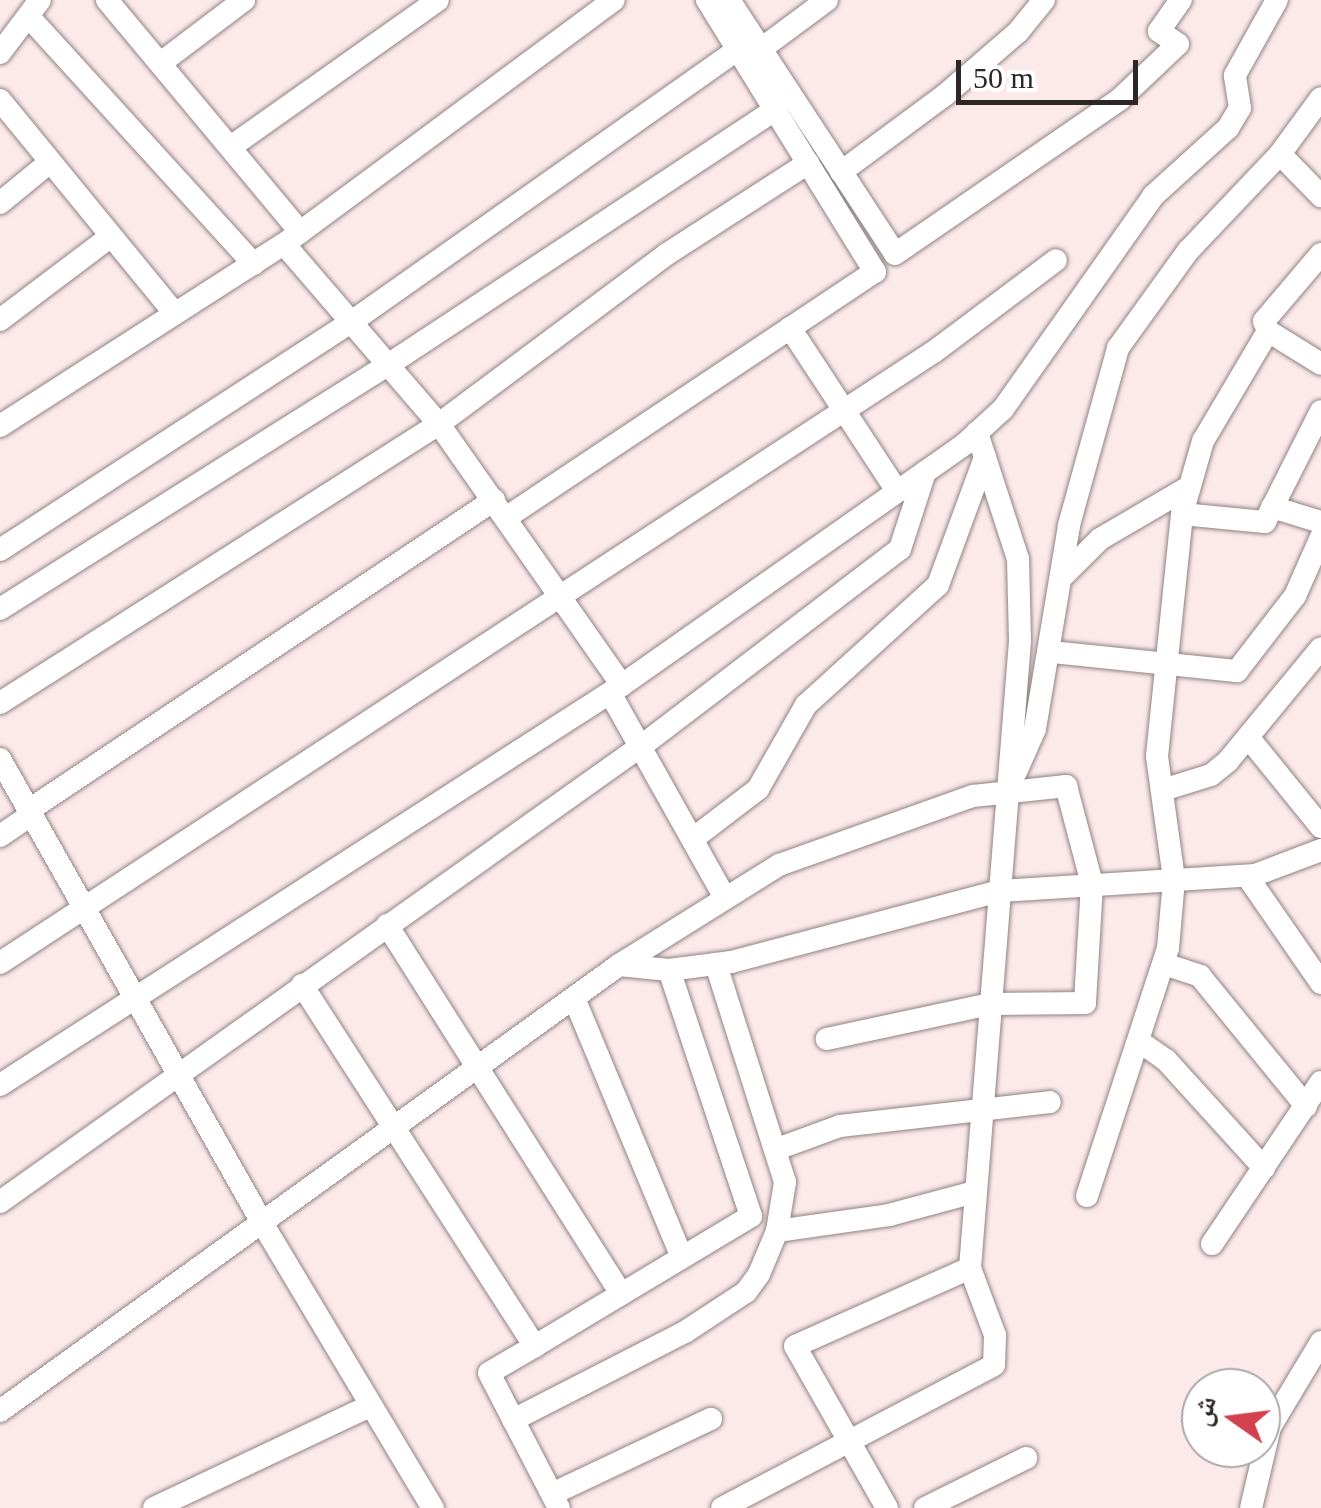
<!DOCTYPE html>
<meta charset="utf-8">
<style>
body{margin:0}
#map{position:relative;width:1321px;height:1508px;overflow:hidden;background:#fbeae9;font-family:"Times New Roman","Noto Naskh Arabic",serif}
div>[style]{position:absolute}
.roads{filter:drop-shadow(0 0 2px #918282) drop-shadow(0 0 2px #918282)}
.street>*{height:22px;margin:-11px;padding:0 11px;transform-origin:11px;border-radius:11px;background:#fff}
span{translate:-50% -50%;white-space:nowrap;text-align:center;line-height:1.15;-webkit-text-stroke:8px #fff;paint-order:stroke}
.north{position:absolute;left:1181px;top:1368px;width:100px;height:100px;box-sizing:border-box;background:#fff;border:2px solid #aba8a8;border-radius:50%;rotate:284deg;font-size:28px;font-weight:700;line-height:40px;text-align:center;color:#2c2626}
.north::after{content:'';display:block;margin:auto;width:35px;height:45px;background:#d2414d;clip-path:polygon(50% 0,100% 100%,50% 72%,0 100%)}
.scale{position:absolute;left:956px;top:60px;width:182px;height:45px;box-sizing:border-box;border:5px solid #2c2626;border-top:0;padding-left:12px;font-size:30px;line-height:35px;white-space:nowrap;color:#2c2626;-webkit-text-stroke:8px #fff;paint-order:stroke}
</style>
<div id="map">
<div class="roads">
<div class="street">
<i style="left:107px;top:0;width:302px;rotate:50.2deg"></i>
<i style="left:729px;top:0;width:303px;rotate:56.8deg"></i>
<i style="left:895px;top:254px;width:272px;rotate:-34.5deg"></i>
<i style="left:1119px;top:100px;width:81px;rotate:-43.5deg"></i>
<i style="left:1178px;top:44px;width:23px;rotate:-146deg"></i>
<i style="left:1159px;top:31px;width:38px;rotate:-55deg"></i>
<i style="left:29px;top:17px;width:334px;rotate:47.7deg"></i>
<i style="left:761px;top:49px;width:82px;rotate:-36.6deg"></i>
<i style="left:0;top:53px;width:66px;rotate:-53deg"></i>
<i style="left:162px;top:62px;width:103px;rotate:-37.1deg"></i>
<i style="left:0;top:100px;width:276px;rotate:50.7deg"></i>
<i style="left:232px;top:146px;width:252px;rotate:-35.3deg"></i>
<i style="left:1280px;top:154px;width:59px;rotate:45.7deg"></i>
<i style="left:841px;top:172px;width:129px;rotate:-36.5deg"></i>
<i style="left:945px;top:95px;width:96px;rotate:-40.8deg"></i>
<i style="left:1018px;top:32px;width:41px;rotate:-50.9deg"></i>
<i style="left:0;top:203px;width:65px;rotate:-39.4deg"></i>
<i style="left:284px;top:244px;width:238px;rotate:49.3deg"></i>
<i style="left:439px;top:424px;width:319px;rotate:55deg"></i>
<i style="left:1321px;top:254px;width:88px;rotate:130.4deg"></i>
<i style="left:1264px;top:321px;width:11px;rotate:68deg"></i>
<i style="left:1268px;top:331px;width:62px;rotate:31.9deg"></i>
<i style="left:0;top:320px;width:139px;rotate:-37.1deg"></i>
<i style="left:790px;top:328px;width:195px;rotate:56.7deg"></i>
<i style="left:0;top:426px;width:337px;rotate:-32.7deg"></i>
<i style="left:284px;top:244px;width:410px;rotate:-36.5deg"></i>
<i style="left:1272px;top:507px;width:51px;rotate:17deg"></i>
<i style="left:1182px;top:514px;width:83px;rotate:5.5deg"></i>
<i style="left:1265px;top:522px;width:124px;rotate:-63.2deg"></i>
<i style="left:507px;top:517px;width:442px;rotate:-33.7deg"></i>
<i style="left:875px;top:272px;width:320px;rotate:-121.7deg"></i>
<i style="left:0;top:550px;width:417px;rotate:-33deg"></i>
<i style="left:350px;top:323px;width:476px;rotate:-35.2deg"></i>
<i style="left:1065px;top:574px;width:49px;rotate:-45deg"></i>
<i style="left:1100px;top:539px;width:103px;rotate:-30.3deg"></i>
<i style="left:0;top:609px;width:458px;rotate:-32.2deg"></i>
<i style="left:388px;top:365px;width:465px;rotate:-33.4deg"></i>
<i style="left:1052px;top:652px;width:186px;rotate:5.9deg"></i>
<i style="left:1237px;top:671px;width:95px;rotate:-52.3deg"></i>
<i style="left:1295px;top:596px;width:64px;rotate:-66.2deg"></i>
<i style="left:610px;top:693px;width:235px;rotate:60.7deg"></i>
<i style="left:0;top:703px;width:520px;rotate:-32.44deg"></i>
<i style="left:439px;top:424px;width:284px;rotate:-36.7deg"></i>
<i style="left:667px;top:254px;width:168px;rotate:-32.8deg"></i>
<i style="left:1248px;top:737px;width:116px;rotate:51deg"></i>
<i style="left:0;top:759px;width:536px;rotate:60.52deg"></i>
<i style="left:264px;top:1226px;width:329px;rotate:59.1deg"></i>
<i style="left:1016px;top:772px;width:47px;rotate:-66.2deg"></i>
<i style="left:1035px;top:729px;width:207px;rotate:-80.5deg"></i>
<i style="left:1069px;top:525px;width:184px;rotate:-74.5deg"></i>
<i style="left:1118px;top:348px;width:120px;rotate:-54.2deg"></i>
<i style="left:1188px;top:251px;width:134px;rotate:-46.5deg"></i>
<i style="left:1280px;top:154px;width:69px;rotate:-53.8deg"></i>
<i style="left:1166px;top:789px;width:47px;rotate:-17.3deg"></i>
<i style="left:1211px;top:775px;width:22px;rotate:-39deg"></i>
<i style="left:1228px;top:761px;width:146px;rotate:-50.5deg"></i>
<i style="left:29px;top:810px;width:559px;rotate:-33.69deg"></i>
<i style="left:0;top:836px;width:37px;rotate:-34deg"></i>
<i style="left:694px;top:838px;width:81px;rotate:-37.4deg"></i>
<i style="left:758px;top:789px;width:97px;rotate:-60.3deg"></i>
<i style="left:806px;top:705px;width:178px;rotate:-42.3deg"></i>
<i style="left:938px;top:585px;width:136px;rotate:-69.8deg"></i>
<i style="left:1247px;top:876px;width:130px;rotate:55.3deg"></i>
<i style="left:387px;top:925px;width:437px;rotate:57.6deg"></i>
<i style="left:0;top:963px;width:1117px;rotate:-33.21deg"></i>
<i style="left:935px;top:351px;width:151px;rotate:-36.9deg"></i>
<i style="left:1164px;top:964px;width:38px;rotate:18deg"></i>
<i style="left:1200px;top:976px;width:168px;rotate:50.8deg"></i>
<i style="left:619px;top:965px;width:50px;rotate:5.7deg"></i>
<i style="left:669px;top:970px;width:63px;rotate:-7.4deg"></i>
<i style="left:731px;top:962px;width:278px;rotate:-14.8deg"></i>
<i style="left:1000px;top:891px;width:256px;rotate:-3.6deg"></i>
<i style="left:1255px;top:875px;width:71px;rotate:-20.7deg"></i>
<i style="left:302px;top:985px;width:430px;rotate:57.2deg"></i>
<i style="left:535px;top:1346px;width:252px;rotate:-31deg"></i>
<i style="left:751px;top:1216px;width:259px;rotate:-108.4deg"></i>
<i style="left:574px;top:998px;width:281px;rotate:67.4deg"></i>
<i style="left:1140px;top:1042px;width:32px;rotate:35deg"></i>
<i style="left:1166px;top:1060px;width:146px;rotate:47.8deg"></i>
<i style="left:0;top:1085px;width:740px;rotate:-32.74deg"></i>
<i style="left:622px;top:685px;width:421px;rotate:-35.1deg"></i>
<i style="left:966px;top:443px;width:50px;rotate:-42.6deg"></i>
<i style="left:1003px;top:409px;width:261px;rotate:-54.8deg"></i>
<i style="left:1153px;top:196px;width:101px;rotate:-42.2deg"></i>
<i style="left:1228px;top:128px;width:23px;rotate:-59deg"></i>
<i style="left:1240px;top:108px;width:33px;rotate:-99deg"></i>
<i style="left:1235px;top:75px;width:86px;rotate:-60.8deg"></i>
<i style="left:777px;top:1149px;width:67px;rotate:-20.1deg"></i>
<i style="left:840px;top:1126px;width:211px;rotate:-6.5deg"></i>
<i style="left:1087px;top:1196px;width:261px;rotate:-71.9deg"></i>
<i style="left:1168px;top:948px;width:69px;rotate:-85deg"></i>
<i style="left:1174px;top:879px;width:124px;rotate:-97.9deg"></i>
<i style="left:1157px;top:756px;width:243px;rotate:-84.1deg"></i>
<i style="left:1182px;top:514px;width:76px;rotate:-74deg"></i>
<i style="left:1203px;top:441px;width:128px;rotate:-59.4deg"></i>
<i style="left:0;top:1202px;width:790px;rotate:-35.42deg"></i>
<i style="left:644px;top:744px;width:322px;rotate:-37.3deg"></i>
<i style="left:900px;top:549px;width:81px;rotate:-72deg"></i>
<i style="left:777px;top:1231px;width:113px;rotate:-8.1deg"></i>
<i style="left:889px;top:1215px;width:89px;rotate:-15deg"></i>
<i style="left:1212px;top:1244px;width:195px;rotate:-56.1deg"></i>
<i style="left:535px;top:1346px;width:53px;rotate:149.6deg"></i>
<i style="left:489px;top:1373px;width:152px;rotate:62.6deg"></i>
<i style="left:0;top:1411px;width:763px;rotate:-35.77deg"></i>
<i style="left:619px;top:965px;width:189px;rotate:-32deg"></i>
<i style="left:779px;top:865px;width:206px;rotate:-19.6deg"></i>
<i style="left:973px;top:796px;width:94px;rotate:-6.1deg"></i>
<i style="left:1066px;top:786px;width:101px;rotate:75.1deg"></i>
<i style="left:1092px;top:884px;width:119px;rotate:93.4deg"></i>
<i style="left:1085px;top:1003px;width:95px;rotate:179.4deg"></i>
<i style="left:990px;top:1004px;width:167px;rotate:167.9deg"></i>
<i style="left:513px;top:1420px;width:193px;rotate:-27.1deg"></i>
<i style="left:685px;top:1332px;width:73px;rotate:-33.3deg"></i>
<i style="left:746px;top:1292px;width:22px;rotate:-54deg"></i>
<i style="left:759px;top:1274px;width:47px;rotate:-67.3deg"></i>
<i style="left:777px;top:1231px;width:50px;rotate:-80.7deg"></i>
<i style="left:785px;top:1182px;width:229px;rotate:-107.6deg"></i>
<i style="left:552px;top:1494px;width:176px;rotate:-25.3deg"></i>
<i style="left:154px;top:1508px;width:237px;rotate:-25.3deg"></i>
<i style="left:722px;top:1508px;width:307px;rotate:-27.7deg"></i>
<i style="left:994px;top:1365px;width:30px;rotate:-88deg"></i>
<i style="left:995px;top:1335px;width:72px;rotate:-110.5deg"></i>
<i style="left:970px;top:1268px;width:629px;rotate:-85.44deg"></i>
<i style="left:1020px;top:641px;width:82px;rotate:-91.4deg"></i>
<i style="left:1018px;top:559px;width:133px;rotate:-108deg"></i>
<i style="left:887px;top:1508px;width:186px;rotate:-119.6deg"></i>
<i style="left:795px;top:1346px;width:192px;rotate:-24deg"></i>
<i style="left:925px;top:1508px;width:113px;rotate:-26.3deg"></i>
<i style="left:1251px;top:1508px;width:83px;rotate:-76.8deg"></i>
<i style="left:1270px;top:1427px;width:99px;rotate:-59deg"></i>
</div>
</div>
<div class="north">ش</div>
<div class="scale">50 m</div>
</div>
